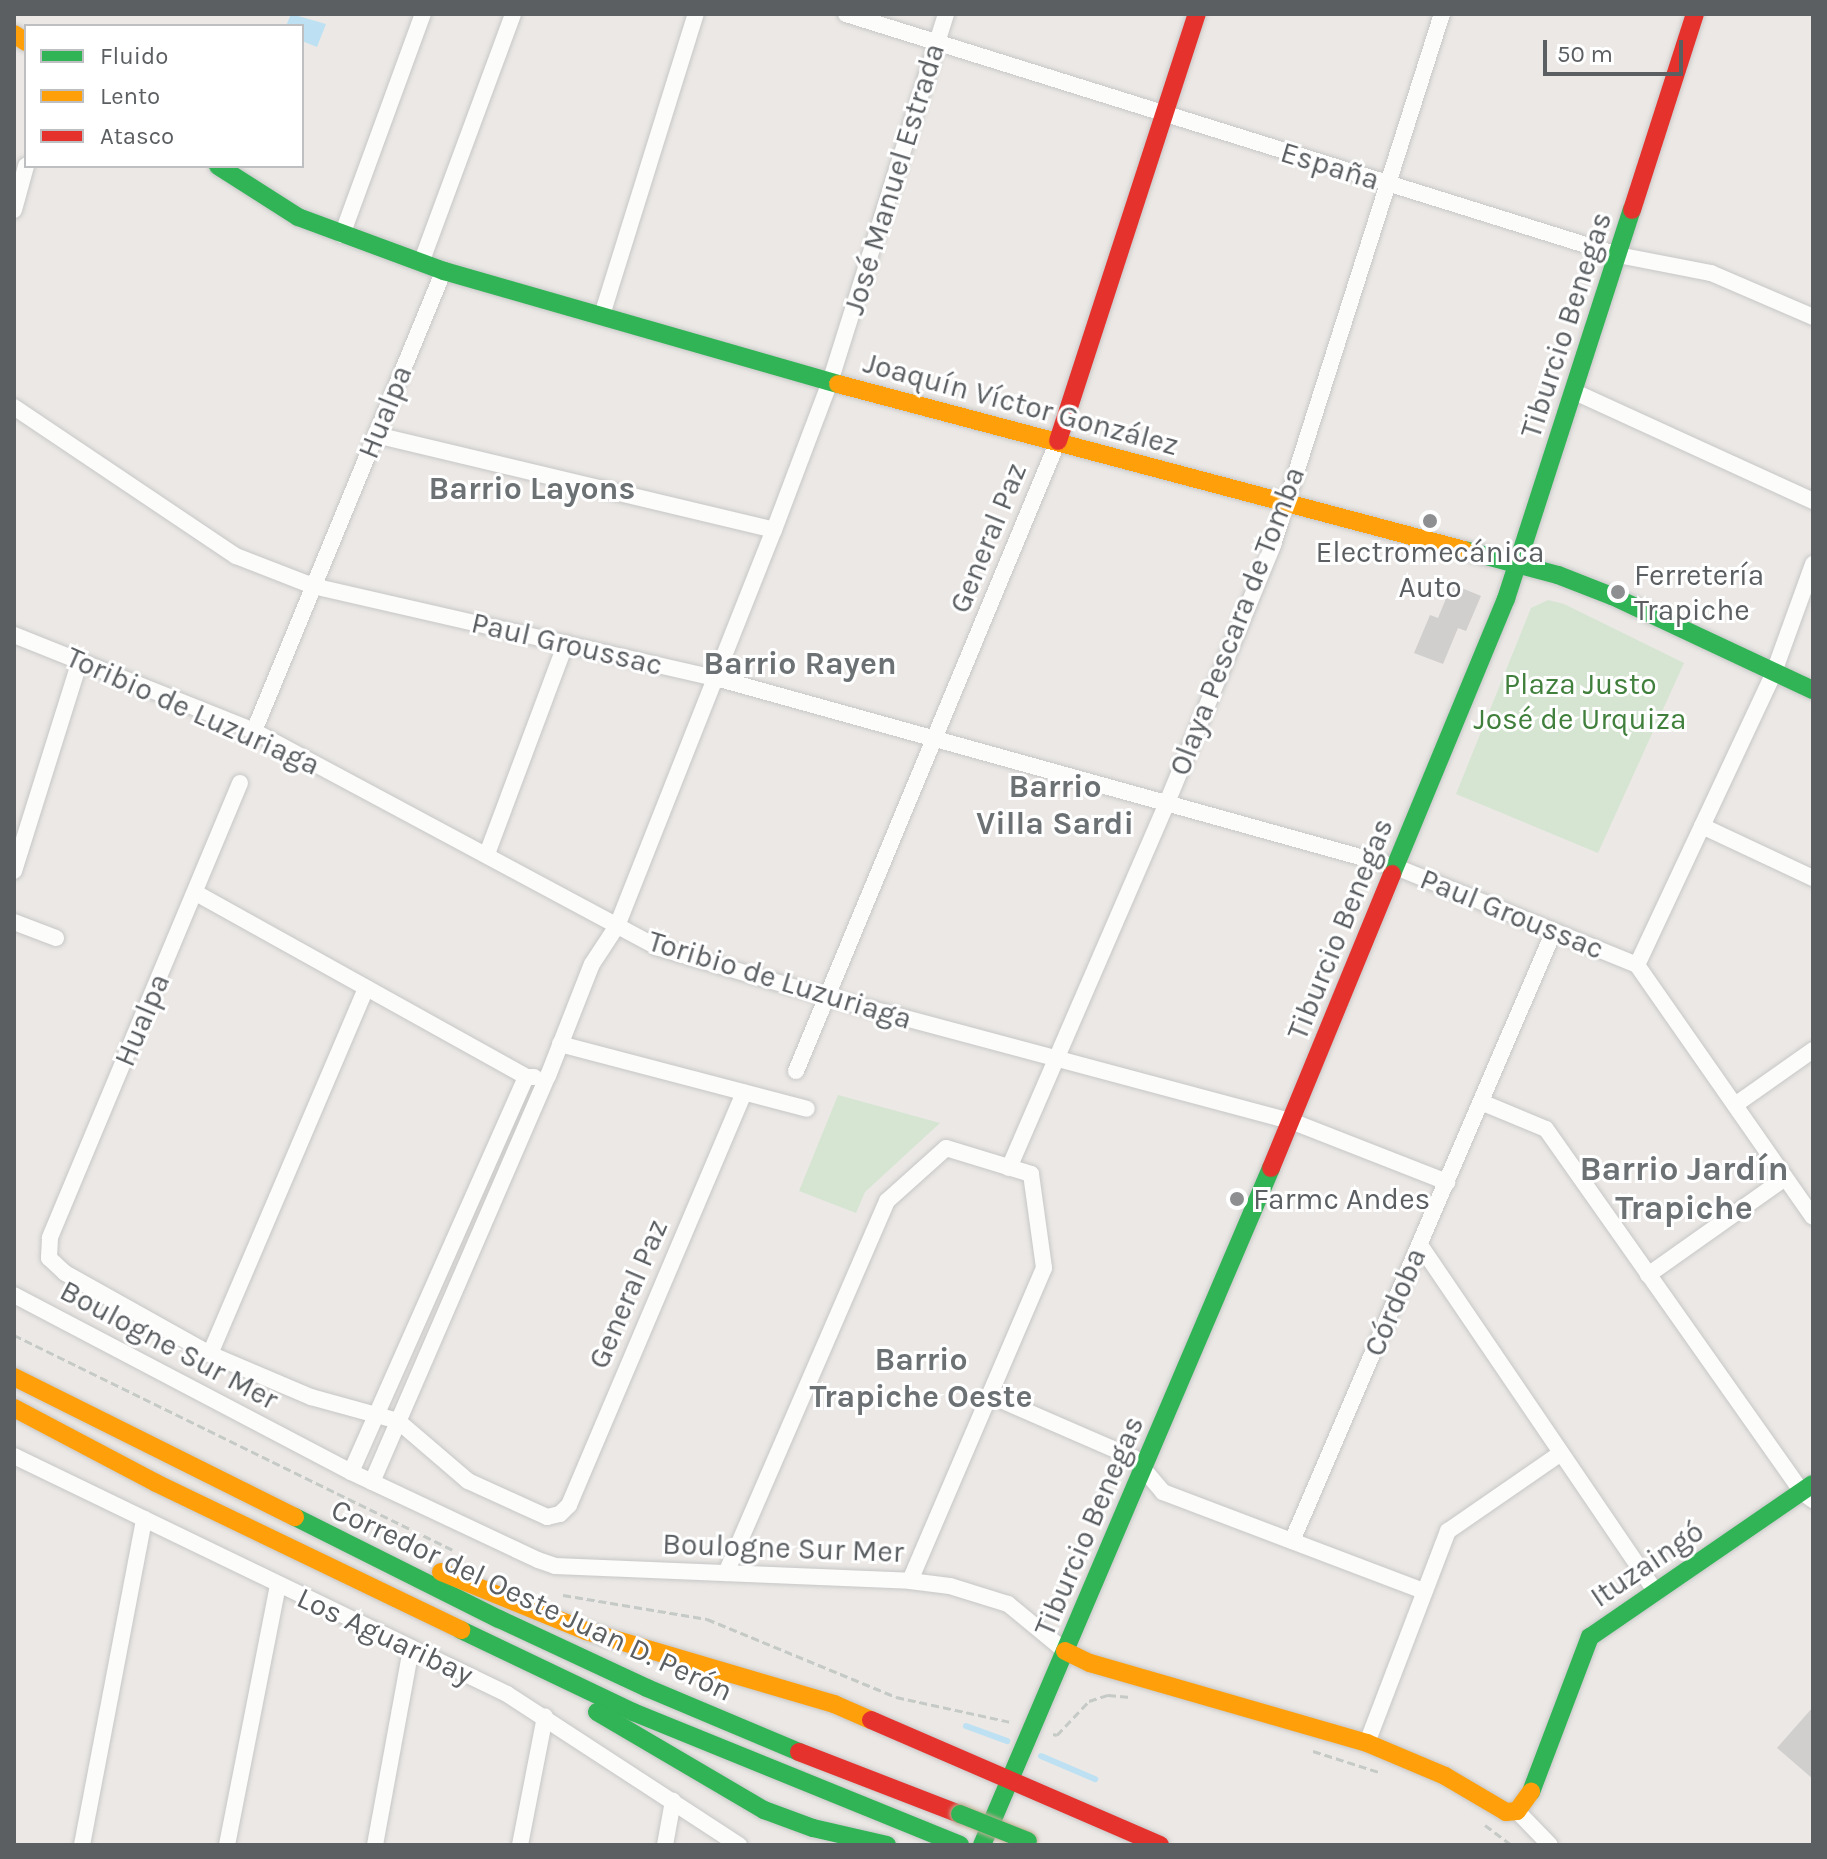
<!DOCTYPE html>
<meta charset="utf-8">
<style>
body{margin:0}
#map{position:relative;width:1827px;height:1859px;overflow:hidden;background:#ebe8e5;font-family:Karla,sans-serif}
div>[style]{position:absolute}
.green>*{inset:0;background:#d6e5d2}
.water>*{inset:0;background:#bde1f2}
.stream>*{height:6px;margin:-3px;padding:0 3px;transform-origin:3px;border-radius:3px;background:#bde1f2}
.building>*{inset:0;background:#d1cfce}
.path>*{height:3px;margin-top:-1.5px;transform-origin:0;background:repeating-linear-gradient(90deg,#c5cac7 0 8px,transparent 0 12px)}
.roads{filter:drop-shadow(0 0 2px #c7c7c7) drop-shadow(0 0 2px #c7c7c7)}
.street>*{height:16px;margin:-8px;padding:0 8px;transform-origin:8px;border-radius:8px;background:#fcfcfb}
.fast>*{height:18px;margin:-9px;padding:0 9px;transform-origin:9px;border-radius:9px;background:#30b455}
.slow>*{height:18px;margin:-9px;padding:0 9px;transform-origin:9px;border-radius:9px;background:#ff9f0a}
.jam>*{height:18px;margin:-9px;padding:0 9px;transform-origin:9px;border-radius:9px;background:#e5322d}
.bridges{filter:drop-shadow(0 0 2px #bfad96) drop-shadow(0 0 2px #bfad96)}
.fast-bridge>*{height:18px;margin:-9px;padding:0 9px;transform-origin:9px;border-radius:9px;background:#30b455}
.dots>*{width:22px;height:22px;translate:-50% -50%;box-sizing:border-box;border:4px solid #fff;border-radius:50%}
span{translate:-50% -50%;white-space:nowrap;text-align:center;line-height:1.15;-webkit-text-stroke:6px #fff;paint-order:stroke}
.street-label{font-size:30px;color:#5b5f62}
.poi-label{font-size:30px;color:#5b5f62}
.left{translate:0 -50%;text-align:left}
.park-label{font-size:30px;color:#41803c}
.neighbourhood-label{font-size:32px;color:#6c7174;font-weight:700}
.quarter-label{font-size:34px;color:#6c7174;font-weight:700}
.frame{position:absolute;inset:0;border:16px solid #5b5f62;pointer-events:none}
.legend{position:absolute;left:24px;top:24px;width:280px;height:144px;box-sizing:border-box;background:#fff;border:2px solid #bdbfc0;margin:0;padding:10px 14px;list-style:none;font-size:24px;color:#5b5f62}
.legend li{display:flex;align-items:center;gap:16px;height:40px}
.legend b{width:40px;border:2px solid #bdbfc0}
.scale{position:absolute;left:1543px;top:40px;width:140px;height:36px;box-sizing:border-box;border:4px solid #5b5f62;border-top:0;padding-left:10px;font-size:24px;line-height:28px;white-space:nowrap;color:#5b5f62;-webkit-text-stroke:6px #fff;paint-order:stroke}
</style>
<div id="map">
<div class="green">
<i style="clip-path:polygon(1548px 600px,1564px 604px,1684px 663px,1598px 853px,1456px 794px,1531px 608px)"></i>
<i style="clip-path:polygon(838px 1095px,940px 1123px,865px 1192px,856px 1213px,799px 1191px)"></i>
</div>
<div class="water">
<i style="clip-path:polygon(291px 14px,326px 24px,317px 47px,302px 41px,302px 26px,286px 26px)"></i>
</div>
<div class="stream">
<i style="left:966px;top:1726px;width:44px;rotate:20.1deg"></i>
<i style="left:1041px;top:1756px;width:59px;rotate:23.1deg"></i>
</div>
<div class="building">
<i style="clip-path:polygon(1452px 584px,1481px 596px,1466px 631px,1458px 628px,1443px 664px,1414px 653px,1430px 615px,1438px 618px)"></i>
<i style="clip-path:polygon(1813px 1707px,1813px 1779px,1777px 1748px)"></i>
</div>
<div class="path">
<i style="left:14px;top:1335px;width:488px;rotate:26.1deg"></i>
<i style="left:563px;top:1595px;width:146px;rotate:9.5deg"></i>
<i style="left:707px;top:1619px;width:204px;rotate:22.4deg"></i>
<i style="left:896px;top:1697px;width:118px;rotate:12.3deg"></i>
<i style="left:1053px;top:1734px;width:4px;rotate:14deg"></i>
<i style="left:1057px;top:1735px;width:47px;rotate:-46.7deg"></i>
<i style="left:1089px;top:1701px;width:20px;rotate:-18deg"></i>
<i style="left:1108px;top:1695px;width:22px;rotate:5deg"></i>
<i style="left:1313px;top:1751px;width:72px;rotate:17.7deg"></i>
<i style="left:1485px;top:1825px;width:34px;rotate:37deg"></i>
</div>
<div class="roads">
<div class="street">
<i style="left:846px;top:14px;width:809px;rotate:17.34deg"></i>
<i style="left:1618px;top:255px;width:95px;rotate:11deg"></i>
<i style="left:1711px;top:273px;width:111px;rotate:23.3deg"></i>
<i style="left:14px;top:210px;width:46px;rotate:-74.7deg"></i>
<i style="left:342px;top:235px;width:235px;rotate:-69.9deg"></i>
<i style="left:421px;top:263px;width:265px;rotate:-69.7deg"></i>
<i style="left:602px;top:315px;width:315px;rotate:-72.7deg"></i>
<i style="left:1575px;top:392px;width:262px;rotate:24.6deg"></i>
<i style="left:14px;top:407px;width:267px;rotate:33.9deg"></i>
<i style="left:236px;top:556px;width:83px;rotate:21.3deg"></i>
<i style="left:313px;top:586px;width:413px;rotate:12.9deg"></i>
<i style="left:716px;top:678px;width:706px;rotate:15.53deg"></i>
<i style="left:1396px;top:867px;width:260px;rotate:22.1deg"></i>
<i style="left:1637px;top:965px;width:307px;rotate:55.1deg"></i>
<i style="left:376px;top:435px;width:409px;rotate:13.4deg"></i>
<i style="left:14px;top:635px;width:258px;rotate:21.8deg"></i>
<i style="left:254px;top:731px;width:456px;rotate:28.2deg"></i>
<i style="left:656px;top:947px;width:178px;rotate:16.3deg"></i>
<i style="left:827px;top:997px;width:480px;rotate:15deg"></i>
<i style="left:1291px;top:1121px;width:168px;rotate:21.4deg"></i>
<i style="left:254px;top:731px;width:498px;rotate:-67.6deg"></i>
<i style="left:240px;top:783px;width:493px;rotate:112.7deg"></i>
<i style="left:50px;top:1238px;width:20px;rotate:93deg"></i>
<i style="left:49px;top:1258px;width:22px;rotate:43deg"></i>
<i style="left:65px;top:1273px;width:166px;rotate:29.2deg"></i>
<i style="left:210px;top:1354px;width:110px;rotate:23.1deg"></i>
<i style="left:311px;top:1397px;width:90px;rotate:15.4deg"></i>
<i style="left:398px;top:1421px;width:92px;rotate:40.6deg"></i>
<i style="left:468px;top:1481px;width:87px;rotate:24.5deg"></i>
<i style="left:547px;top:1517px;width:13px;rotate:-13deg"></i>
<i style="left:560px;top:1514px;width:13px;rotate:-45deg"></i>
<i style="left:569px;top:1505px;width:448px;rotate:-67deg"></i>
<i style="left:1702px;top:826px;width:123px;rotate:25.1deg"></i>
<i style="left:487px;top:854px;width:225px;rotate:-69.5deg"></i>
<i style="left:14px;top:871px;width:220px;rotate:-72.6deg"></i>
<i style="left:196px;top:893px;width:378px;rotate:29.1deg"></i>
<i style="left:526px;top:1077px;width:8px"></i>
<i style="left:14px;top:922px;width:45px;rotate:20.9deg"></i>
<i style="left:1637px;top:965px;width:323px;rotate:-64.9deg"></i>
<i style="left:1774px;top:672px;width:115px;rotate:-70.1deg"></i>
<i style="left:560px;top:1044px;width:255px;rotate:14.7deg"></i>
<i style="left:796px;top:1071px;width:682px;rotate:-67.42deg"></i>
<i style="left:1481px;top:1102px;width:70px;rotate:22.6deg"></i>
<i style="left:1546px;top:1129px;width:444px;rotate:54.8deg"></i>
<i style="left:1802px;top:1492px;width:14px;rotate:36deg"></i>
<i style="left:1735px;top:1105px;width:95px;rotate:-35.2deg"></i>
<i style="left:1009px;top:1168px;width:395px;rotate:-66.6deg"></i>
<i style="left:1166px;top:805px;width:281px;rotate:-67.6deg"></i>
<i style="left:1273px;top:545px;width:557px;rotate:-72.35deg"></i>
<i style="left:1420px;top:1245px;width:420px;rotate:55.8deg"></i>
<i style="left:1648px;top:1275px;width:168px;rotate:-35.3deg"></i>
<i style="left:14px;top:1295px;width:381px;rotate:27.7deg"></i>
<i style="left:351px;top:1472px;width:207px;rotate:25.2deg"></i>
<i style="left:538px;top:1560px;width:18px;rotate:19deg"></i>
<i style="left:555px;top:1566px;width:355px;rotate:2.4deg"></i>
<i style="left:910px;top:1581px;width:40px;rotate:7.1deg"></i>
<i style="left:950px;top:1586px;width:61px;rotate:17.2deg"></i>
<i style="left:1008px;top:1604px;width:74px;rotate:39.5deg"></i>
<i style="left:210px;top:1354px;width:398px;rotate:-66.9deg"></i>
<i style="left:989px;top:1395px;width:158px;rotate:23.5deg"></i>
<i style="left:1134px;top:1458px;width:45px;rotate:49.5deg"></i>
<i style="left:1163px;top:1492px;width:279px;rotate:20.8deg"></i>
<i style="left:14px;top:1456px;width:547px;rotate:25.77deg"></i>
<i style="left:507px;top:1694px;width:277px;rotate:33.1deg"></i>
<i style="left:351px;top:1472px;width:432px;rotate:-66.1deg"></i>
<i style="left:372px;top:1482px;width:443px;rotate:-66.6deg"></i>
<i style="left:548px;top:1076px;width:120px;rotate:-68.6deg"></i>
<i style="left:592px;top:964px;width:45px;rotate:-56.7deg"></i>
<i style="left:617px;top:926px;width:426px;rotate:-68.4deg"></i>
<i style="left:774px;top:530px;width:158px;rotate:-69.3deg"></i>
<i style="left:830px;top:382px;width:386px;rotate:-72.5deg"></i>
<i style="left:1292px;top:1541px;width:664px;rotate:-66.76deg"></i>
<i style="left:726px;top:1573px;width:405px;rotate:-66.6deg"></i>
<i style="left:887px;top:1201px;width:79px;rotate:-41.9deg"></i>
<i style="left:946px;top:1148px;width:89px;rotate:17deg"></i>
<i style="left:1031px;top:1174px;width:95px;rotate:82.1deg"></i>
<i style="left:1044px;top:1268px;width:340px;rotate:113.2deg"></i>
<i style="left:1367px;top:1743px;width:227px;rotate:-69.1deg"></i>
<i style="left:1448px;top:1531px;width:137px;rotate:-34.6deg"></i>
<i style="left:1517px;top:1811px;width:47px;rotate:45.9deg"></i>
<i style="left:82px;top:1845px;width:332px;rotate:-79.2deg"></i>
<i style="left:227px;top:1845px;width:265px;rotate:-78.9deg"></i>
<i style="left:375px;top:1845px;width:200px;rotate:-79.6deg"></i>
<i style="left:520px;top:1845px;width:131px;rotate:-79deg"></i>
<i style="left:665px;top:1845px;width:45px;rotate:-79.7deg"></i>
</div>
<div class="fast">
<i style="left:218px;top:166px;width:95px;rotate:32.5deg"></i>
<i style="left:298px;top:217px;width:156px;rotate:20.3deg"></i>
<i style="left:444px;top:271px;width:410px;rotate:16deg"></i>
<i style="left:1464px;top:550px;width:97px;rotate:14.9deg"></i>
<i style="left:1558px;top:575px;width:58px;rotate:21.3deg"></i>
<i style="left:1612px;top:596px;width:222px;rotate:25.1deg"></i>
<i style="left:1392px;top:874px;width:298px;rotate:-67.5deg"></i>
<i style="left:1506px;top:599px;width:409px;rotate:-72.1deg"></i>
<i style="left:295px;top:1517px;width:228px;rotate:26.6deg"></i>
<i style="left:499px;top:1619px;width:163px;rotate:25deg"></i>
<i style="left:647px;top:1688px;width:165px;rotate:22.8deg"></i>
<i style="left:461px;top:1630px;width:191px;rotate:25.5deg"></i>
<i style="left:633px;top:1712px;width:353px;rotate:22.1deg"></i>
<i style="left:597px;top:1712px;width:194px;rotate:30.4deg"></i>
<i style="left:764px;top:1810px;width:52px;rotate:20.2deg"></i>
<i style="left:813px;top:1828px;width:76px;rotate:12.9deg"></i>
<i style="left:1531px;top:1792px;width:166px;rotate:-69.2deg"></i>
<i style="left:1590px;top:1637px;width:270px;rotate:-34.5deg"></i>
<i style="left:982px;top:1845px;width:736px;rotate:-66.88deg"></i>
</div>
<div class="slow">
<i style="left:14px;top:34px;width:14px;rotate:34deg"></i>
<i style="left:838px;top:384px;width:648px;rotate:14.85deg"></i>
<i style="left:14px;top:1377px;width:314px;rotate:26.5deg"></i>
<i style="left:14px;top:1408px;width:161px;rotate:27.8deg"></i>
<i style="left:156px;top:1483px;width:339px;rotate:25.7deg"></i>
<i style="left:441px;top:1572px;width:157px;rotate:22.1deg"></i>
<i style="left:586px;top:1631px;width:259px;rotate:16.4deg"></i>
<i style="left:834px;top:1704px;width:40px;rotate:23.4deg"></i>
<i style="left:1065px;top:1651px;width:28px;rotate:26deg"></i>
<i style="left:1090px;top:1663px;width:288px;rotate:16.1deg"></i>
<i style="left:1367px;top:1743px;width:85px;rotate:22.9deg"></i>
<i style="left:1445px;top:1776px;width:71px;rotate:30.5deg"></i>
<i style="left:1506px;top:1812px;width:11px;rotate:-5deg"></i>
<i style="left:1517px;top:1811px;width:24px;rotate:-54deg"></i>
</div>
<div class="jam">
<i style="left:1632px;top:210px;width:206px;rotate:-72.2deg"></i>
<i style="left:1058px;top:441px;width:449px;rotate:-72deg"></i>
<i style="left:1271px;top:1168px;width:318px;rotate:-67.6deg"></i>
<i style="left:871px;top:1720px;width:315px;rotate:23.4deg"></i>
<i style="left:799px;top:1752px;width:173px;rotate:21.1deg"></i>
</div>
</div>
<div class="bridges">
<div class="fast-bridge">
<i style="left:960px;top:1814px;width:73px;rotate:21.7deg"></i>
</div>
</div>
<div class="dots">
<i style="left:1430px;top:521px;background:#8d8f90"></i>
<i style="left:1618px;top:592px;background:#8d8f90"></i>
<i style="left:1237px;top:1199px;background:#8d8f90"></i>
</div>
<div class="street-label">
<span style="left:1330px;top:166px;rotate:17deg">España</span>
<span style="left:894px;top:179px;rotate:-73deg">José Manuel Estrada</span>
<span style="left:1566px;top:325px;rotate:-72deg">Tiburcio Benegas</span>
<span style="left:1021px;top:404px;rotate:15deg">Joaquín Víctor González</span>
<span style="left:385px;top:412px;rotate:-68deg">Hualpa</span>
<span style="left:988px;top:538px;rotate:-68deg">General Paz</span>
<span style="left:1237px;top:621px;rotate:-69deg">Olaya Pescara de Tomba</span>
<span style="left:567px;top:644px;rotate:13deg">Paul Groussac</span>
<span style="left:193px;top:711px;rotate:24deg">Toribio de Luzuriaga</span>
<span style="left:1512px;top:914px;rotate:22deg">Paul Groussac</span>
<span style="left:1340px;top:929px;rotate:-68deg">Tiburcio Benegas</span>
<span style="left:780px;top:980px;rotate:17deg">Toribio de Luzuriaga</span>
<span style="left:142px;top:1020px;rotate:-67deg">Hualpa</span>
<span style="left:628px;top:1294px;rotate:-67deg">General Paz</span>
<span style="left:1395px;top:1302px;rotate:-67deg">Córdoba</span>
<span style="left:169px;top:1345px;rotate:28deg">Boulogne Sur Mer</span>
<span style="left:1089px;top:1526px;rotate:-67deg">Tiburcio Benegas</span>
<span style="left:783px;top:1548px;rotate:2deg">Boulogne Sur Mer</span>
<span style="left:1647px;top:1564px;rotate:-34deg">Ituzaingó</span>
<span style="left:532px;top:1600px;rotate:25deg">Corredor del Oeste Juan D. Perón</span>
<span style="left:385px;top:1636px;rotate:25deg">Los Aguaribay</span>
</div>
<div class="poi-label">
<span style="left:1430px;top:569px">Electromecánica<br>Auto</span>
<span class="left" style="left:1634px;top:592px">Ferretería<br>Trapiche</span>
<span class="left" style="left:1253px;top:1199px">Farmc Andes</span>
</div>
<div class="park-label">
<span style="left:1580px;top:701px">Plaza Justo<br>José de Urquiza</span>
</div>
<div class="neighbourhood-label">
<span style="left:532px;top:489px">Barrio Layons</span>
<span style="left:800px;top:664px">Barrio Rayen</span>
<span style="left:1055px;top:806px">Barrio<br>Villa Sardi</span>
<span style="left:921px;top:1379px">Barrio<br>Trapiche Oeste</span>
</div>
<div class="quarter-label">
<span style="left:1684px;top:1189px">Barrio Jardín<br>Trapiche</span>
</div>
<div class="frame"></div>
<ul class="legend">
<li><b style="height:10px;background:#30b455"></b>Fluido</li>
<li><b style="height:10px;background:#ff9f0a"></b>Lento</li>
<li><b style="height:10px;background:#e5322d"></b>Atasco</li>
</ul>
<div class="scale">50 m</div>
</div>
